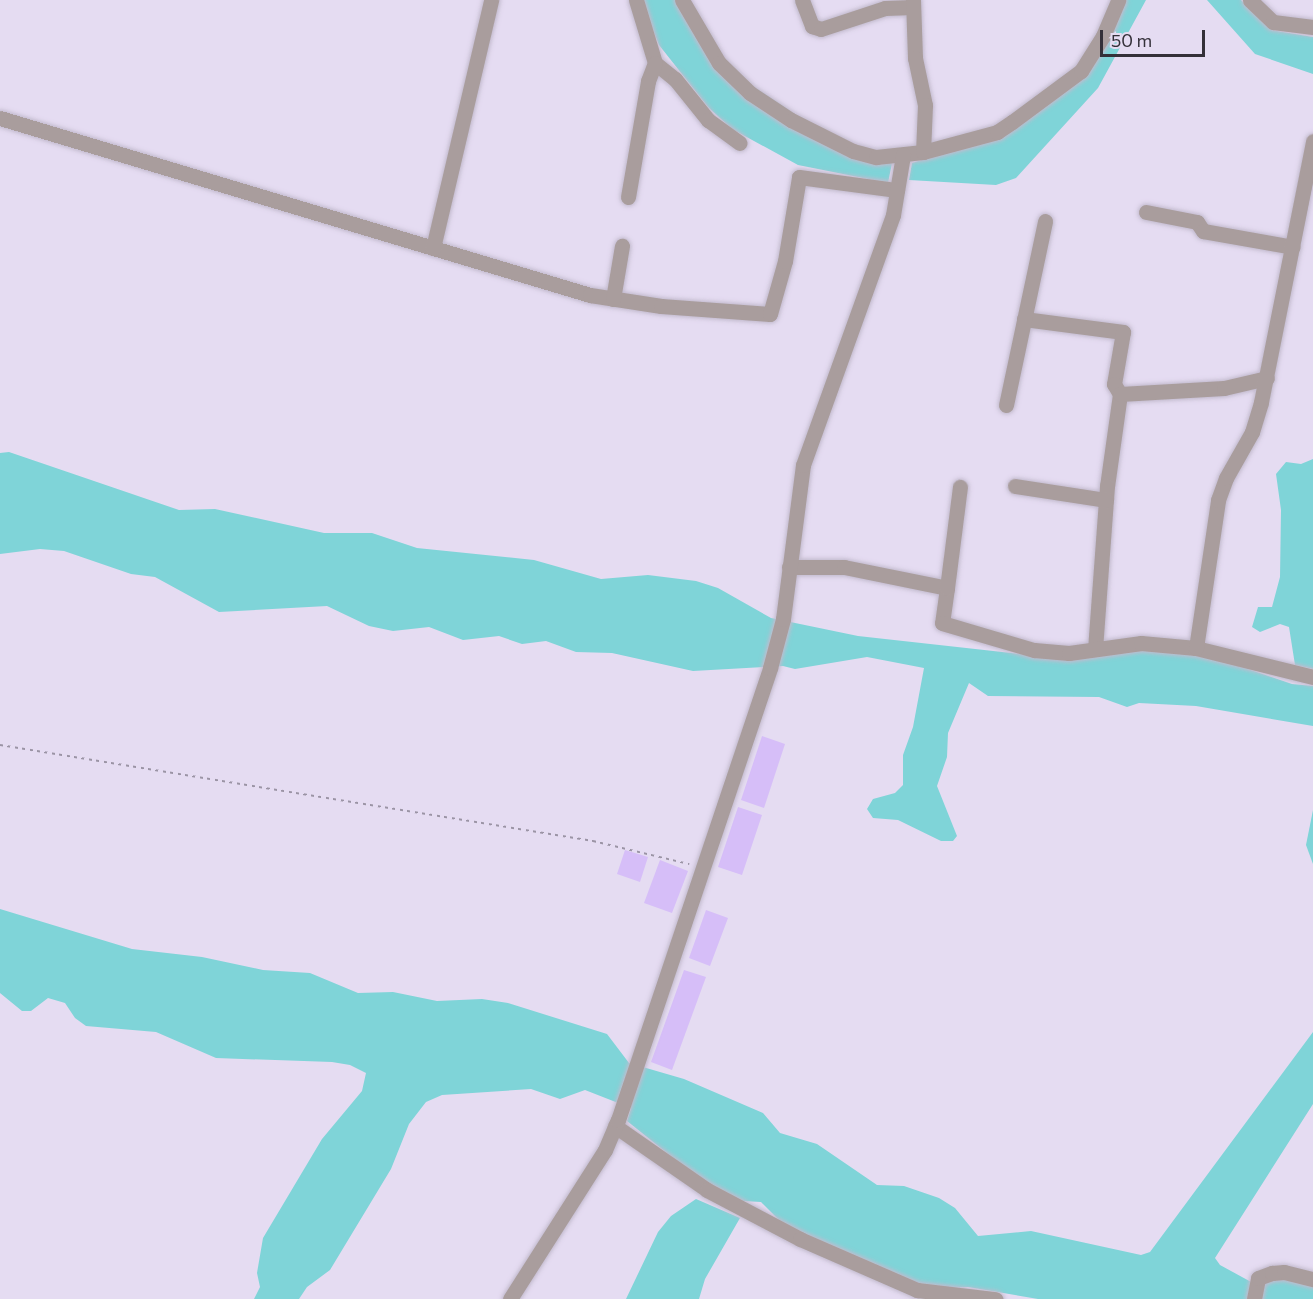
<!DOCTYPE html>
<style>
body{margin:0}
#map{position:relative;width:1313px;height:1299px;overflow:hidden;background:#e5dcf2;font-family:Commissioner,sans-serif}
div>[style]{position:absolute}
.water>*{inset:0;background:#7fd4d8}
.building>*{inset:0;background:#d6bef8}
.path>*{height:2px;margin-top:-1px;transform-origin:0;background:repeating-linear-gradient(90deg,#9b94a5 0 3px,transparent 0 7.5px)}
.roads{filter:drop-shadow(0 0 2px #c2bacd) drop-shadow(0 0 2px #c2bacd)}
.minor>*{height:15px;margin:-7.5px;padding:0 7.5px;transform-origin:7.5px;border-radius:7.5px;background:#a99d9d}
span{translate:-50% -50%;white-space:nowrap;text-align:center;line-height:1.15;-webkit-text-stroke:4.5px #e5dcf2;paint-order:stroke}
.scale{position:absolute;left:1100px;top:30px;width:105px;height:27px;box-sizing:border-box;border:3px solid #343039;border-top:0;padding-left:8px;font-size:18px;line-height:21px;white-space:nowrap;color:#343039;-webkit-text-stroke:4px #e5dcf2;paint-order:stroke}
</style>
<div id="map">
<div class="water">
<i style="clip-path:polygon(641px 0,678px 0,714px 60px,862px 159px,892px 163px,888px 183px,798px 165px,732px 129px,708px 107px,659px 45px)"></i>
<i style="clip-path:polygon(1125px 0,1146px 0,1098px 88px,1016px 178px,996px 185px,909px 180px,912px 163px,1006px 133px,1081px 77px)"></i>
<i style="clip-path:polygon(1207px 0,1241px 0,1271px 30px,1313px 37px,1313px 74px,1255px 54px)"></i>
<i style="clip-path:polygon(9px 452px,179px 510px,215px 509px,324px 533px,372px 533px,417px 548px,534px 560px,601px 579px,648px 575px,696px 581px,718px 588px,771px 618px,858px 636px,1056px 658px,1151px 649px,1210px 656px,1292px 684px,1313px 686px,1313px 726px,1196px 706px,1139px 703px,1127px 707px,1099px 697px,988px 696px,969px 683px,948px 733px,947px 757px,937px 786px,957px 836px,953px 841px,941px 841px,898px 820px,873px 818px,867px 809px,873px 799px,895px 793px,903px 785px,903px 755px,913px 727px,924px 668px,867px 657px,795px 669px,783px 666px,693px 671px,612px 653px,576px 652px,546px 641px,522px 644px,499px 636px,463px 640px,429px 627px,393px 631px,369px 626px,327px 606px,219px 612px,155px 577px,131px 574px,64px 551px,40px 549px,0 554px,0 453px)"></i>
<i style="clip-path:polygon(1313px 459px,1313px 669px,1295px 665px,1289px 627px,1280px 624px,1260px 632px,1252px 627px,1258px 607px,1272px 607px,1280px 577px,1281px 510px,1276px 474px,1286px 462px,1301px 464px)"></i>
<i style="clip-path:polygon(1313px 810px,1313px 864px,1306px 845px)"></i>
<i style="clip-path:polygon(0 909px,132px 949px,202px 957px,263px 970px,310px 973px,358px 993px,393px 992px,437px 1001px,482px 999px,508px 1003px,607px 1034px,629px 1063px,684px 1079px,763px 1113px,780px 1133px,817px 1144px,877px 1185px,904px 1186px,939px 1198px,955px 1208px,978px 1236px,1031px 1231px,1141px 1255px,1150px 1252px,1313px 1032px,1313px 1104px,1215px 1258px,1220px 1265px,1253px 1283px,1249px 1299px,1038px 1299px,968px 1287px,932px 1289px,787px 1228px,761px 1202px,743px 1201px,702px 1181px,627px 1121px,631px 1108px,585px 1090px,560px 1099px,531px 1089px,442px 1095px,426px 1102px,409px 1124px,391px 1169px,330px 1270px,307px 1287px,299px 1299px,254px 1299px,260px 1287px,257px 1273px,263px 1238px,322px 1139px,362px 1091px,366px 1073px,350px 1065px,332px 1062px,216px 1058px,156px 1032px,86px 1026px,75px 1018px,65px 1003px,48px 998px,31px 1011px,22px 1011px,0 993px)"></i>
<i style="clip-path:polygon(696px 1199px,740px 1218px,705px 1279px,699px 1299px,626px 1299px,658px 1232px,671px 1216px)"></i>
<i style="clip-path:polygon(1273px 1278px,1313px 1284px,1313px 1299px,1258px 1299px,1260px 1286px)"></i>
</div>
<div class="building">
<i style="clip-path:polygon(762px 736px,785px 744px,764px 808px,741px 800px)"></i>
<i style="clip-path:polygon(738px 807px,762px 815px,742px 875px,718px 867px)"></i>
<i style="clip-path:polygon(625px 850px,648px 857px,640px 882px,617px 874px)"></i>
<i style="clip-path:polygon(660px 860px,688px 871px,672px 913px,644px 903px)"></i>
<i style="clip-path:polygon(706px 910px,728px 918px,710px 966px,689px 958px)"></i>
<i style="clip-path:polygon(684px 970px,706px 977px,672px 1070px,651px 1062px)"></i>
</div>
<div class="path">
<i style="left:0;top:745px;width:601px;rotate:9.2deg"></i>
<i style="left:593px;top:841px;width:99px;rotate:13.5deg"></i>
</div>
<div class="roads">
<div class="minor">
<i style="left:636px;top:0;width:66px;rotate:73.2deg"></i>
<i style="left:655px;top:63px;width:26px;rotate:39deg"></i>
<i style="left:675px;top:79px;width:53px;rotate:51.2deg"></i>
<i style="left:708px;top:120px;width:39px;rotate:36deg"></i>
<i style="left:682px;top:0;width:73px;rotate:59.6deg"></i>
<i style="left:719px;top:63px;width:43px;rotate:44.1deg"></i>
<i style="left:750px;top:93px;width:49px;rotate:33.4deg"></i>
<i style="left:791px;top:120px;width:69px;rotate:26.6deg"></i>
<i style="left:853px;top:151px;width:24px;rotate:15deg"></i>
<i style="left:876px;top:157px;width:47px;rotate:-6.1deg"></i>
<i style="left:923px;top:152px;width:77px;rotate:-15.1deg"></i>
<i style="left:997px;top:132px;width:18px;rotate:-34deg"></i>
<i style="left:1012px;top:122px;width:86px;rotate:-36.5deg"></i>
<i style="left:1081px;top:71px;width:41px;rotate:-57.8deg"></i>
<i style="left:1103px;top:36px;width:39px;rotate:-67deg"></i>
<i style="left:802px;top:0;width:28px;rotate:69deg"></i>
<i style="left:812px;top:26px;width:9px;rotate:18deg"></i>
<i style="left:821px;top:29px;width:67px;rotate:-18.2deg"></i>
<i style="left:885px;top:8px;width:28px;rotate:-2deg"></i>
<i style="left:913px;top:0;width:58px;rotate:88deg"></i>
<i style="left:915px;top:58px;width:48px;rotate:78deg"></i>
<i style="left:925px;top:105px;width:47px;rotate:92.4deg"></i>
<i style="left:1250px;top:0;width:32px;rotate:44deg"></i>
<i style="left:1273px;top:22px;width:40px;rotate:7.1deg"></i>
<i style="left:0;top:118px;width:616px;rotate:16.7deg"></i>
<i style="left:590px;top:295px;width:72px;rotate:8.8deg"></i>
<i style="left:661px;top:306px;width:109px;rotate:4.2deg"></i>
<i style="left:770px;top:314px;width:55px;rotate:-74.2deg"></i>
<i style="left:785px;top:261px;width:85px;rotate:-80.5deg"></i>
<i style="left:799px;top:177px;width:99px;rotate:7.6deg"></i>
<i style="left:628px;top:197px;width:118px;rotate:-80.2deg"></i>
<i style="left:648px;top:81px;width:19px;rotate:-69deg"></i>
<i style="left:1146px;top:212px;width:52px;rotate:11.1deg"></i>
<i style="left:1197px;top:222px;width:11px;rotate:56deg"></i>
<i style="left:1203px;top:231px;width:91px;rotate:10.1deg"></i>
<i style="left:433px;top:248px;width:255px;rotate:-76.8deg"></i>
<i style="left:613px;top:299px;width:54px;rotate:-80.4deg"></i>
<i style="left:1024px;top:319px;width:100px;rotate:7.5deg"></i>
<i style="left:1123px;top:332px;width:53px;rotate:99.8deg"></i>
<i style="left:1114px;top:384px;width:12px;rotate:59deg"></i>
<i style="left:1120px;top:394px;width:93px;rotate:98deg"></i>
<i style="left:1107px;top:486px;width:163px;rotate:94.2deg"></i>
<i style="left:1120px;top:394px;width:104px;rotate:-3.3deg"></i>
<i style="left:1224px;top:388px;width:44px;rotate:-13.1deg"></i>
<i style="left:1006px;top:405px;width:188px;rotate:-78deg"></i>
<i style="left:1015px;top:486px;width:92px;rotate:8.7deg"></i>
<i style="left:789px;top:567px;width:55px"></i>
<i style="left:844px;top:567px;width:105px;rotate:11.5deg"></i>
<i style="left:947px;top:588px;width:35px;rotate:98deg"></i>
<i style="left:942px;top:623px;width:96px;rotate:16.4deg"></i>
<i style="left:1034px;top:650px;width:35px;rotate:5deg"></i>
<i style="left:1069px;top:653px;width:73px;rotate:-7.9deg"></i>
<i style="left:1141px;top:643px;width:55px;rotate:5.2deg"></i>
<i style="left:1196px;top:648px;width:121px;rotate:13.9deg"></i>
<i style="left:947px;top:588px;width:102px;rotate:-82.7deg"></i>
<i style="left:1196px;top:648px;width:150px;rotate:-81.5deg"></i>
<i style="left:1218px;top:500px;width:23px;rotate:-70deg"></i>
<i style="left:1226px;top:478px;width:53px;rotate:-60.5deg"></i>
<i style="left:1252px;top:432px;width:31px;rotate:-73deg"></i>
<i style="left:1261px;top:402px;width:266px;rotate:-78.7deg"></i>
<i style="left:615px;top:1126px;width:112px;rotate:34.8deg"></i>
<i style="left:707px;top:1190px;width:105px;rotate:27.8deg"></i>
<i style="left:800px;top:1239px;width:128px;rotate:23.6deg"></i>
<i style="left:917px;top:1290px;width:79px;rotate:6.6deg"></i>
<i style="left:510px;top:1299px;width:177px;rotate:-57.5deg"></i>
<i style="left:605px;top:1150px;width:33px;rotate:-67deg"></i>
<i style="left:618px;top:1120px;width:477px;rotate:-71.4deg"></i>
<i style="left:770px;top:668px;width:51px;rotate:-75.1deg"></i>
<i style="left:783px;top:619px;width:155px;rotate:-82.6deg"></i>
<i style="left:803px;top:465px;width:266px;rotate:-70.2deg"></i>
<i style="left:893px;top:215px;width:61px;rotate:-80.5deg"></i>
<i style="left:1254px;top:1299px;width:21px;rotate:-79deg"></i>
<i style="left:1258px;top:1278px;width:15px;rotate:-20deg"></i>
<i style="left:1272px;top:1273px;width:12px;rotate:-5deg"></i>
<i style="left:1284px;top:1272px;width:30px;rotate:14deg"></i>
</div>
</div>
<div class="scale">50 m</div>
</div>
